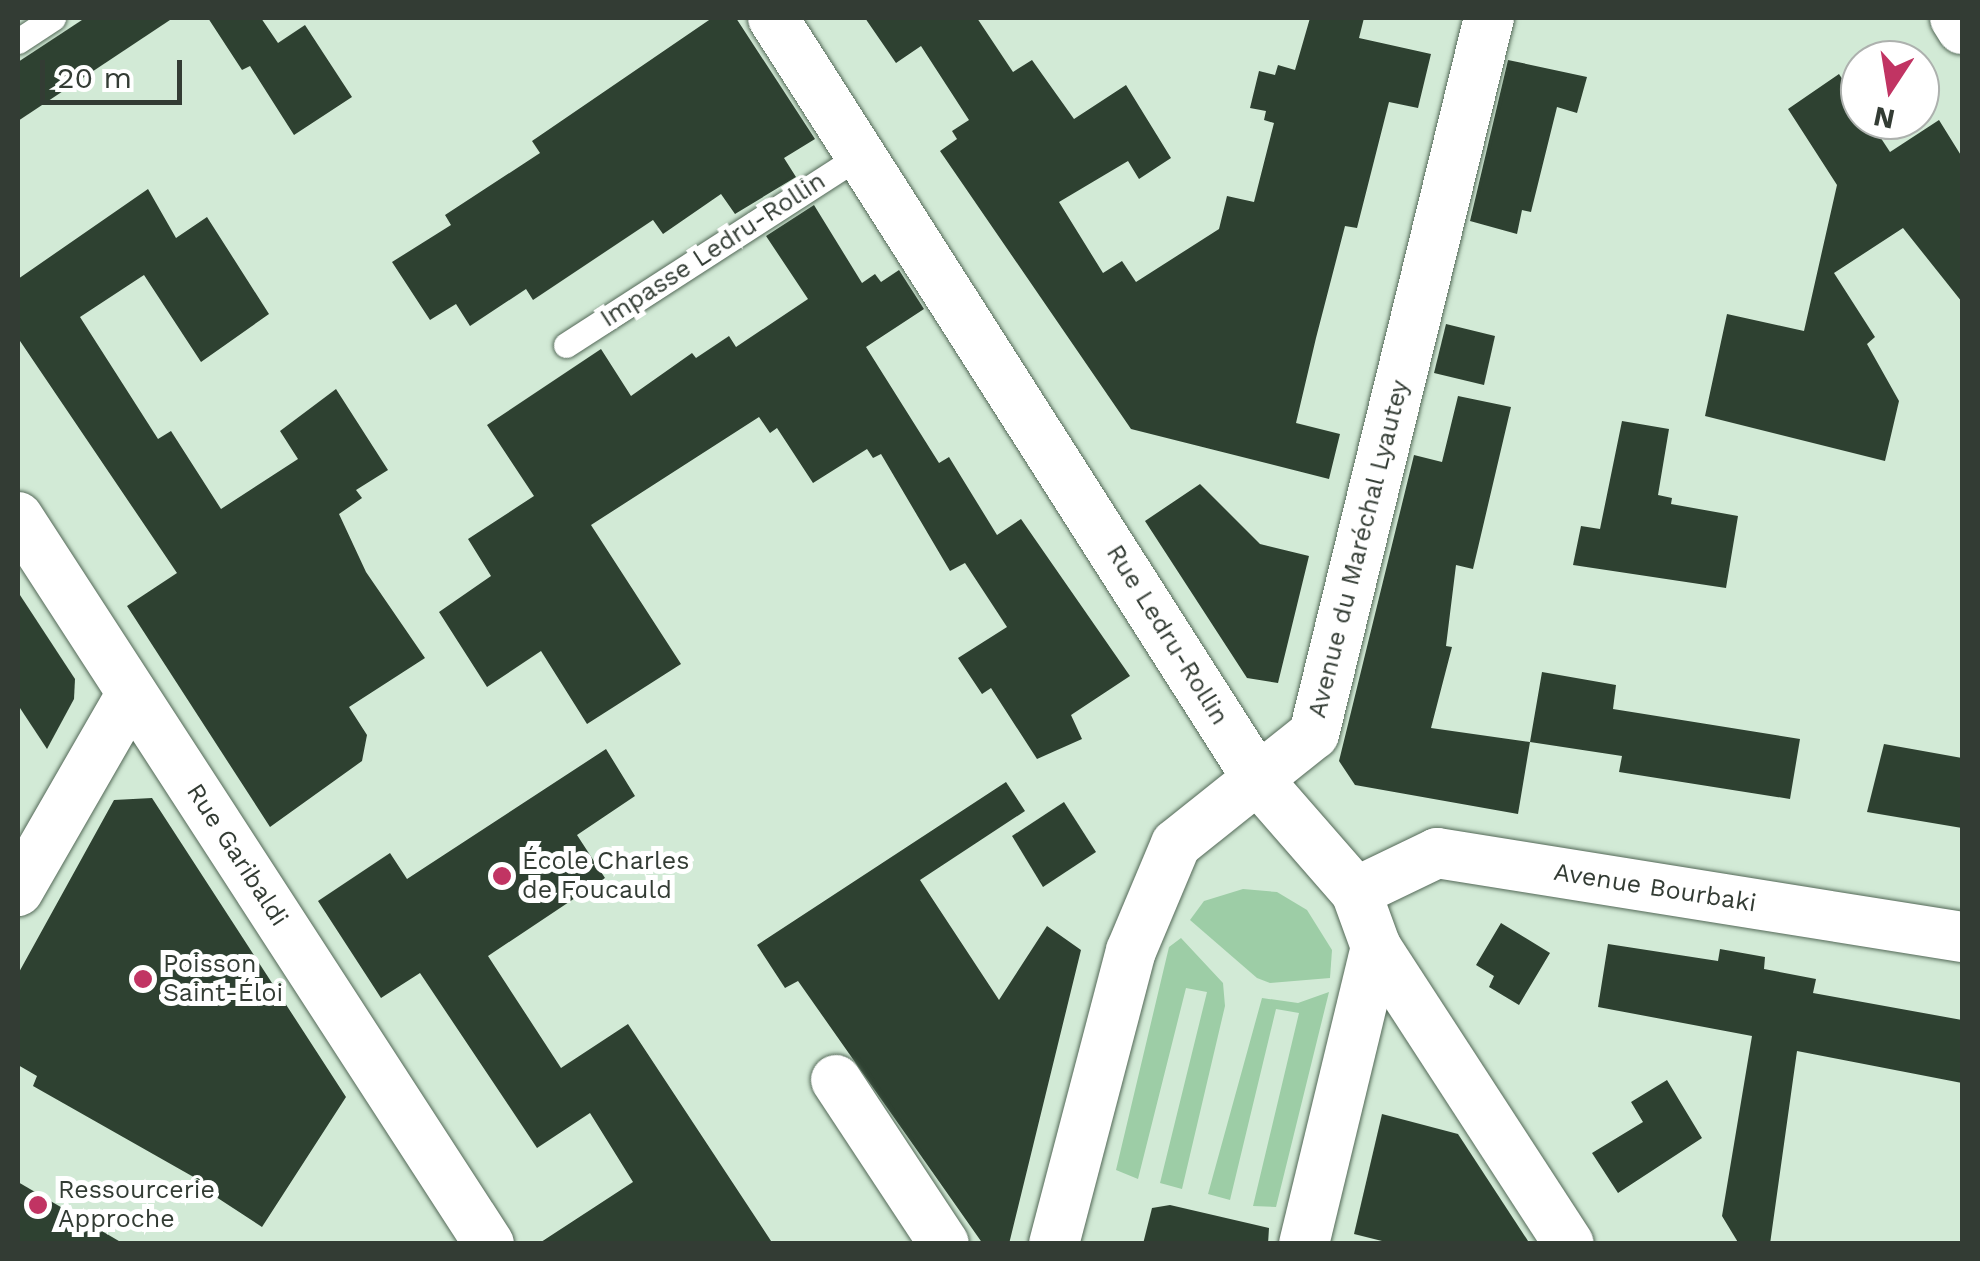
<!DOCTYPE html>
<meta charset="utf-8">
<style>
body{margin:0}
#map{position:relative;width:1980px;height:1261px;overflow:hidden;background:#d2ead6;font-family:"Work Sans",sans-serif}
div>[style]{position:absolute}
.green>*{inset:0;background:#9dcda6}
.building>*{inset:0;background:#2e4131}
.roads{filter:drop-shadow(0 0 2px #536857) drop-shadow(0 0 2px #536857)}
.lane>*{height:25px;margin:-12.5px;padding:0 12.5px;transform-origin:12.5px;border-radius:12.5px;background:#fff}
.street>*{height:50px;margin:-25px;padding:0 25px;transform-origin:25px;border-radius:25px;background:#fff}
.dots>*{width:28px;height:28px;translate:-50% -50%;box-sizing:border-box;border:5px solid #fff;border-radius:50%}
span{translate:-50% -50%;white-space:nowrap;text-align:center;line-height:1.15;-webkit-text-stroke:10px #fff;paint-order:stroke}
.street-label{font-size:25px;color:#333c34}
.poi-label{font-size:25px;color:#333c34}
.left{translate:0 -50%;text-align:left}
.frame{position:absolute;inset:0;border:20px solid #333c34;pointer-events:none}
.north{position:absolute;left:1840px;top:40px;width:100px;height:100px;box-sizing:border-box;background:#fff;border:2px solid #adb1ae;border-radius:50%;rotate:192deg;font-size:28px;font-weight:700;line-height:40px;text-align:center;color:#333c34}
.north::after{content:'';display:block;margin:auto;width:35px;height:45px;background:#c13463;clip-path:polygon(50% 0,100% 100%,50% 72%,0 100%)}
.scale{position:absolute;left:40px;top:60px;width:142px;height:45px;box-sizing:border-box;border:5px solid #333c34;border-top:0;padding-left:12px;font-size:30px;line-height:35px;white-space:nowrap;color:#333c34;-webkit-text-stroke:8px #fff;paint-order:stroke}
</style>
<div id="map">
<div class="green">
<i style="clip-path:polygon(1243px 889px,1277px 892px,1307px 910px,1332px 950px,1330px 978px,1270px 983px,1257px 978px,1190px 920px,1204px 901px)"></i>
<i style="clip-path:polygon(1181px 938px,1223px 983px,1225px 1006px,1182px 1189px,1160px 1183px,1207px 992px,1186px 988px,1138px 1179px,1116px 1170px,1169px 947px)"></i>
<i style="clip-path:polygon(1329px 992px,1276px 1207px,1253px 1206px,1299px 1013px,1276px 1009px,1230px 1200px,1208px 1194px,1262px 998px,1298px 1003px)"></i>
</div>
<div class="building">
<i style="clip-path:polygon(85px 18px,173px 18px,18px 121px,18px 62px)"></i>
<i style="clip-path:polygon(208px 18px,261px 18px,278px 43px,305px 25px,352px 97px,294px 135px,250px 66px,242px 70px)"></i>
<i style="clip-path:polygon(712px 18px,736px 18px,815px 139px,784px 158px,796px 177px,735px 214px,721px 194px,663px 234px,653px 220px,533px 300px,526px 289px,470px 326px,456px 304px,430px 320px,392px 262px,451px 225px,445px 215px,540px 153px,532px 141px)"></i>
<i style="clip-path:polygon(865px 18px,977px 18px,1013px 72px,1032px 60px,1074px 119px,1126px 85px,1171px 158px,1139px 179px,1128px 161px,1059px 202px,1103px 273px,1122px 261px,1136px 282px,1219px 229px,1227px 196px,1254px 202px,1274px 123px,1264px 120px,1266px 111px,1250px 108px,1259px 71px,1275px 75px,1278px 65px,1295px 70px,1310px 18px,1364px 18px,1359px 38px,1431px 54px,1418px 108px,1389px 102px,1357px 228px,1345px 226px,1316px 338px,1296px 423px,1340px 434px,1329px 479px,1131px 429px,940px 151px,957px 139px,952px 131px,969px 120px,921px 46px,896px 63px)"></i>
<i style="clip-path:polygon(1508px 60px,1587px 77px,1577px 113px,1557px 107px,1531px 212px,1522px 210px,1517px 234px,1470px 221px)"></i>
<i style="clip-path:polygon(1839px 74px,1860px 106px,1860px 120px,1869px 120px,1890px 152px,1939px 120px,1962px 157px,1962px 302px,1903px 228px,1834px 273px,1875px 337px,1867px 344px,1899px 401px,1885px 461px,1705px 416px,1727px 314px,1804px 331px,1837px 185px,1788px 109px)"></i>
<i style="clip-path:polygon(148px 189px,176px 238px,207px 217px,269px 314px,201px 362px,144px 275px,80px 317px,158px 439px,171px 431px,221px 509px,298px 459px,280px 431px,336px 389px,388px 470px,356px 490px,362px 498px,339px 514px,366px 572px,425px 658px,349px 707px,367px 735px,362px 761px,270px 827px,127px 606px,177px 573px,18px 338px,18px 279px)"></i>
<i style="clip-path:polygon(814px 205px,862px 283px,875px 274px,881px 282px,899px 270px,924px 309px,866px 347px,939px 463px,949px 457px,997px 535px,1021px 519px,1130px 676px,1071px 715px,1082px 739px,1037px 759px,991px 688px,982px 694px,958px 658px,1007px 627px,965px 563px,950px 571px,881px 454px,873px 458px,867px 449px,813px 483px,777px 428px,770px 433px,759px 417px,591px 525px,681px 664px,587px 724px,541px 651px,487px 687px,439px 612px,491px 576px,468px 539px,534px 496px,487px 425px,601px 349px,631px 396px,692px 353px,696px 358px,729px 336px,736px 347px,808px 299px,766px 236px)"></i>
<i style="clip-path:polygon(1446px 324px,1495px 336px,1484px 385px,1434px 373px)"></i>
<i style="clip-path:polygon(1458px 396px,1511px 407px,1473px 569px,1456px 565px,1446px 646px,1452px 647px,1431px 728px,1530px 742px,1518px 814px,1355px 785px,1339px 761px,1414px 455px,1442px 462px)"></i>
<i style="clip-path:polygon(1622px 421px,1669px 429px,1658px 495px,1672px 498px,1671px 504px,1738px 516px,1726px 588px,1573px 565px,1581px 526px,1600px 529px)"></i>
<i style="clip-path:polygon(1200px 484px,1260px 544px,1309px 556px,1278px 683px,1247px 678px,1145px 521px)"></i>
<i style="clip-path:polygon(18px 592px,75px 679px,74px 699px,47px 749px,18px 705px)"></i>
<i style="clip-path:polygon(1542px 672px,1616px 685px,1613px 709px,1800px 739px,1790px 799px,1619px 772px,1622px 756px,1530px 742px)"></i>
<i style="clip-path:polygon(1884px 744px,1962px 758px,1962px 828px,1867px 812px)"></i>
<i style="clip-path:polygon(606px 749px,635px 796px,577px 835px,605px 878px,488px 956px,561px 1068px,628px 1024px,773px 1244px,538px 1244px,633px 1182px,590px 1113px,537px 1148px,420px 973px,381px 998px,318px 901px,390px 853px,407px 879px)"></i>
<i style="clip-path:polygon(1006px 782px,1025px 811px,920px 880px,999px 1000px,1047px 926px,1081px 950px,1009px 1244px,983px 1244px,798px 981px,785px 988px,757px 945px)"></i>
<i style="clip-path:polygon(152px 798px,346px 1097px,262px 1227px,210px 1193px,213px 1188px,33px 1086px,37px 1076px,18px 1065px,18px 974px,114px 800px)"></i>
<i style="clip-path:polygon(1064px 802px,1096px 852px,1043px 887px,1012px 836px)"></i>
<i style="clip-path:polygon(1501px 923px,1550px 953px,1519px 1005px,1489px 987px,1494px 976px,1476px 965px)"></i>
<i style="clip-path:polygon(1608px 944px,1718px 961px,1720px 949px,1765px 957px,1764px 969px,1816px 979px,1813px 993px,1962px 1020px,1962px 1083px,1797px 1051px,1770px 1244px,1739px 1244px,1722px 1216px,1752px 1036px,1598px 1007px)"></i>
<i style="clip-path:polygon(1667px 1080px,1702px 1138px,1618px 1193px,1592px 1153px,1643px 1122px,1631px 1102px)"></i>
<i style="clip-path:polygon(1382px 1114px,1458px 1134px,1530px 1244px,1394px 1244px,1354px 1234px)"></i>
<i style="clip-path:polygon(18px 1182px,124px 1244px,18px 1244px)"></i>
<i style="clip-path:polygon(1170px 1205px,1269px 1228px,1268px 1244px,1143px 1244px,1152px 1208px)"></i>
</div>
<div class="roads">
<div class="lane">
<i style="left:18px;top:41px;width:42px;rotate:-33.3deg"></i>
<i style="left:566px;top:345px;width:351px;rotate:-32.8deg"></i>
</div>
<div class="street">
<i style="left:773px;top:18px;width:905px;rotate:57.5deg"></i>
<i style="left:1259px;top:781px;width:147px;rotate:48.9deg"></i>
<i style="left:1356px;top:892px;width:59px;rotate:70deg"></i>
<i style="left:1376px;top:947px;width:354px;rotate:57deg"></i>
<i style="left:1955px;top:18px;width:13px;rotate:58deg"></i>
<i style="left:18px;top:517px;width:866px;rotate:57.06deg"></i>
<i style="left:18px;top:891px;width:228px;rotate:-60.1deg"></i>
<i style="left:1356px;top:892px;width:90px;rotate:-25.7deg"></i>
<i style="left:1437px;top:853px;width:532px;rotate:9.09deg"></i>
<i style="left:836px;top:1080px;width:196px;rotate:56.6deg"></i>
<i style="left:1054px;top:1244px;width:303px;rotate:-75.3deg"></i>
<i style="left:1131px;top:951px;width:116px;rotate:-67.2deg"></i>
<i style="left:1176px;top:844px;width:176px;rotate:-38.6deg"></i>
<i style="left:1314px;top:734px;width:737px;rotate:-76.27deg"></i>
<i style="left:1304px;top:1244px;width:306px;rotate:-76.4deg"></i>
</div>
</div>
<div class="dots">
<i style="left:502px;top:876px;background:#c13463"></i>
<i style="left:143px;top:979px;background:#c13463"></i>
<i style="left:38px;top:1205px;background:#c13463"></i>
</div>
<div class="street-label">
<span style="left:713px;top:250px;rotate:-33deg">Impasse Ledru-Rollin</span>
<span style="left:1359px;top:549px;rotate:-76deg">Avenue du Maréchal Lyautey</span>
<span style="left:1167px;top:635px;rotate:58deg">Rue Ledru-Rollin</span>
<span style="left:237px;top:855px;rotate:57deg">Rue Garibaldi</span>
<span style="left:1655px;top:888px;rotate:9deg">Avenue Bourbaki</span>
</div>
<div class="poi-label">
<span class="left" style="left:522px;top:876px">École Charles<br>de Foucauld</span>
<span class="left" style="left:163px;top:979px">Poisson<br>Saint-Éloi</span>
<span class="left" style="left:58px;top:1205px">Ressourcerie<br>Approche</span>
</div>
<div class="frame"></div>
<div class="north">N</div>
<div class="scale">20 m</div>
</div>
